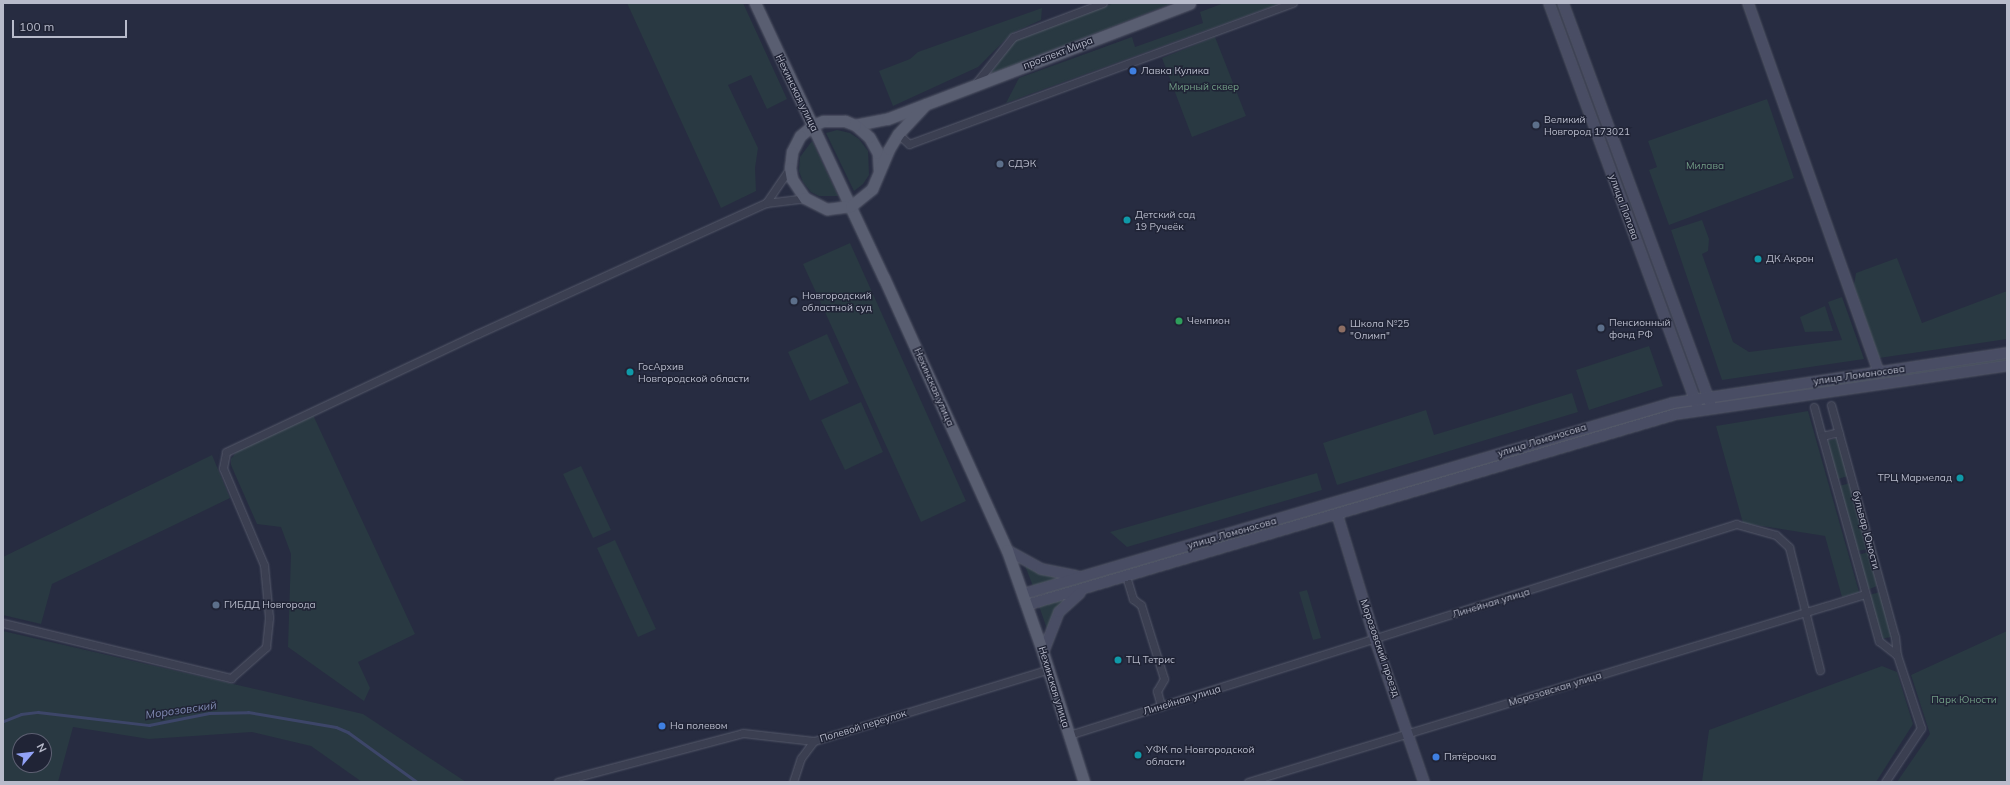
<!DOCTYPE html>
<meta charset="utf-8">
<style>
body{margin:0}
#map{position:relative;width:2010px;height:785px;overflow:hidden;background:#272c41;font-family:Mulish,sans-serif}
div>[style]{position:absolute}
.green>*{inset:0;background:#293942}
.stream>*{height:2.5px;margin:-1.25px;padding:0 1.25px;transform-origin:1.25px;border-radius:1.25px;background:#3d4669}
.roads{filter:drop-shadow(0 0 1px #565a6b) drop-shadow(0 0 1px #565a6b)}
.street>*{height:7px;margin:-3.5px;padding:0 3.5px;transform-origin:3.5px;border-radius:3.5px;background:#3b3f51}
.secondary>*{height:10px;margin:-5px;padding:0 5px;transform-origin:5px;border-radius:5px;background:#494d64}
.primary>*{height:11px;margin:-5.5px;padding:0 5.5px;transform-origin:5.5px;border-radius:5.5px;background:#595e71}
.dots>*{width:11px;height:11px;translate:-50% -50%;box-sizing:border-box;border:2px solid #202436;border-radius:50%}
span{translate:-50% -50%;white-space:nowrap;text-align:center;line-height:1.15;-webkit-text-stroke:3px #202436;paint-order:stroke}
.street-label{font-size:10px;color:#b8bbcb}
.poi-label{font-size:10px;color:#b8bbcb}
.left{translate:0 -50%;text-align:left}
.right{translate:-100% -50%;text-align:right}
.park-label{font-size:10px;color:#709b84}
.water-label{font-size:11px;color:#808ab2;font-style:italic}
.frame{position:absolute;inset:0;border:4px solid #b8bbcb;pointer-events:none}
.north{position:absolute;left:12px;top:733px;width:40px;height:40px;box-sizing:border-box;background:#202436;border:1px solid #5d6072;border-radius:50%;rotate:62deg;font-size:11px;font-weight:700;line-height:16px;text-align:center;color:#b8bbcb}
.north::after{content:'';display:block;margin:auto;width:14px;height:18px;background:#92a2f6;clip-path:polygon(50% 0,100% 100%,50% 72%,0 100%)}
.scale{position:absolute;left:12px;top:20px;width:115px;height:18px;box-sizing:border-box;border:2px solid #b8bbcb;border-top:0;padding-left:5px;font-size:12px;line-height:14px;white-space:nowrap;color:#b8bbcb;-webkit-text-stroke:3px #202436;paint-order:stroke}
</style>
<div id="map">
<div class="green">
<i style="clip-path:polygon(627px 3px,743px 3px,787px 99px,767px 109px,751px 75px,728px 85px,758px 148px,755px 168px,756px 191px,721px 208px)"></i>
<i style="clip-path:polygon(1114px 3px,1173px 3px,990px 74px,1017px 38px)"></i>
<i style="clip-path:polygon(1224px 3px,1281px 3px,1006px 103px,1019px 78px,1132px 37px,1135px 47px,1203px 23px,1200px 12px)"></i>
<i style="clip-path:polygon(1042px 8px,1041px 20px,1012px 33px,978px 67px,893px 106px,879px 71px,910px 59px,918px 52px)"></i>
<i style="clip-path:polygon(1215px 37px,1246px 116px,1192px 137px,1162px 58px)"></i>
<i style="clip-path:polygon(1767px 99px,1794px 178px,1669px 225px,1649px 170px,1657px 167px,1648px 141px)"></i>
<i style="clip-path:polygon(837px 130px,850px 133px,859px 139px,868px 151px,869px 175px,863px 184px,854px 191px,826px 133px)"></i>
<i style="clip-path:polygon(812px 141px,838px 196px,819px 196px,811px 192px,803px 182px,799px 171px,800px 157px)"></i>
<i style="clip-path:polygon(1702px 220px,1709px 239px,1708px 251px,1702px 254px,1733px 342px,1749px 352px,1842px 340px,1828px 302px,1842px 297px,1864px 359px,1722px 380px,1671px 230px)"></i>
<i style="clip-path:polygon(850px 243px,966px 501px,921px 522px,803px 264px)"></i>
<i style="clip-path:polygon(1897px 258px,1922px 323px,2007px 291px,2007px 339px,1879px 358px,1854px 285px,1856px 273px)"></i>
<i style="clip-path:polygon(1825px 306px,1833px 331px,1805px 332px,1800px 317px)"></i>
<i style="clip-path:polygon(827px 334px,849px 383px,810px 401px,788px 352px)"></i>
<i style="clip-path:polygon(1649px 346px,1663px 386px,1589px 410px,1576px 370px)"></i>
<i style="clip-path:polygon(2007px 357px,2007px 362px,1904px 377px,1904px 372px)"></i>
<i style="clip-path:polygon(1900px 372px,1901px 377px,1735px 401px,1735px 397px)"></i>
<i style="clip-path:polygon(1572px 393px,1578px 412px,1337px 485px,1323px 443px,1426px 410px,1434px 435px)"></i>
<i style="clip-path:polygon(861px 402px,883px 452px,845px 470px,821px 420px)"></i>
<i style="clip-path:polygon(1670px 407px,1671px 411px,1560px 443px,1559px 439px)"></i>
<i style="clip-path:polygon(1808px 411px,1859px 592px,1842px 597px,1825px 536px,1743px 523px,1716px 426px)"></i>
<i style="clip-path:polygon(313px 415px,415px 634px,358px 662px,370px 688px,364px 701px,288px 647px,291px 554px,281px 527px,257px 524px,231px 465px,231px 459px,237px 451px)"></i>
<i style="clip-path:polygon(1837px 438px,1848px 476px,1838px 479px,1827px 441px)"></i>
<i style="clip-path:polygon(1547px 443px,1548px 447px,1219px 544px,1218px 541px)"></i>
<i style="clip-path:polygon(212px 455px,230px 498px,52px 584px,41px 624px,3px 615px,3px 557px)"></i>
<i style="clip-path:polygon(581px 466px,611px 530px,593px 538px,563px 474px)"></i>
<i style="clip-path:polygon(1317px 473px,1322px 490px,1127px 547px,1110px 532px)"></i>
<i style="clip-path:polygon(1850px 483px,1868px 549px,1857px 551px,1839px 486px)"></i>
<i style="clip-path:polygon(615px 540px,656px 629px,638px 637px,597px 548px)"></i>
<i style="clip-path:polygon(1208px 544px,1209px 548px,1047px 595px,1046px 592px)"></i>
<i style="clip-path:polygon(1868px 552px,1877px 586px,1867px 590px,1858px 555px)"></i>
<i style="clip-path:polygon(1025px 566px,1039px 572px,1059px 578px,1033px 586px)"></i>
<i style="clip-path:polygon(1307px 590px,1322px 641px,1321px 638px,1313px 640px,1299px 592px)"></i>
<i style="clip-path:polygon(1880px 592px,1891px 637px,1880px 639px,1869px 595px)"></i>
<i style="clip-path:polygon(1067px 598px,1056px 610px,1047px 629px,1039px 606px)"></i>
<i style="clip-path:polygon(evenodd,3px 631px,363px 714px,466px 782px,362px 782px,311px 746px,252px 732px,149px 739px,73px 727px,58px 782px,3px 782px,3px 631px,20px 741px,44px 741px,44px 765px,20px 765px,20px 741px)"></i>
<i style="clip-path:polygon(2007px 631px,2007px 782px,1897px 782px,1930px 734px,1911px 675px)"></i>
<i style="clip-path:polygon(1882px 666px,1897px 672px,1913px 724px,1876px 782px,1702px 782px,1709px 730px)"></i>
</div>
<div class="stream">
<i style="left:4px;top:721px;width:18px;rotate:-22deg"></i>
<i style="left:21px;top:714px;width:17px;rotate:-7deg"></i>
<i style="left:38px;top:712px;width:112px;rotate:6.7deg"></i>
<i style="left:149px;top:725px;width:61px;rotate:-11.3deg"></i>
<i style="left:209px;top:713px;width:39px;rotate:-1deg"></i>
<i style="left:248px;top:712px;width:89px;rotate:9.7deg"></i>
<i style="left:336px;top:727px;width:13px;rotate:23deg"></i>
<i style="left:348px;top:732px;width:85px;rotate:35.9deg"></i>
</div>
<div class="roads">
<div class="street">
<i style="left:976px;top:83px;width:59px;rotate:-51.2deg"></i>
<i style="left:1013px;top:37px;width:96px;rotate:-20.7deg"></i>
<i style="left:898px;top:134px;width:15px;rotate:42deg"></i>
<i style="left:909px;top:144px;width:409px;rotate:-20.2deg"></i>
<i style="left:766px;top:203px;width:42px;rotate:-55.6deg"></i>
<i style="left:1831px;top:405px;width:241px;rotate:74.6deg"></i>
<i style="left:1895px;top:637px;width:18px;rotate:84deg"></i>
<i style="left:1814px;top:407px;width:30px;rotate:75deg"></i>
<i style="left:1822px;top:436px;width:17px;rotate:-13deg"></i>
<i style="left:1822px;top:436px;width:213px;rotate:74.5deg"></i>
<i style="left:1879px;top:641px;width:23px;rotate:38deg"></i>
<i style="left:1897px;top:655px;width:77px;rotate:71.8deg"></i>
<i style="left:1921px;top:728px;width:65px;rotate:123.7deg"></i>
<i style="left:1126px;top:576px;width:24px;rotate:73deg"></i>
<i style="left:1133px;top:599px;width:10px;rotate:37deg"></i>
<i style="left:1141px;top:605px;width:77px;rotate:72.7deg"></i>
<i style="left:1164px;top:679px;width:14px;rotate:120deg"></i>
<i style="left:1157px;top:691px;width:16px;rotate:75deg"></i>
<i style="left:3px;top:623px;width:235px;rotate:13.6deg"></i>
<i style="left:231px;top:678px;width:47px;rotate:-41.5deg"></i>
<i style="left:266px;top:647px;width:30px;rotate:-84deg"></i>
<i style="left:269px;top:617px;width:52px;rotate:-95.5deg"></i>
<i style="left:264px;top:565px;width:105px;rotate:-112.9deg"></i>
<i style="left:223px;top:468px;width:16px;rotate:-79deg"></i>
<i style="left:226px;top:452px;width:277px;rotate:-25.2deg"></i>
<i style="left:477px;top:334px;width:317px;rotate:-24.4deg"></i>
<i style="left:766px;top:203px;width:39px;rotate:-7deg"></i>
<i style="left:1069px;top:735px;width:700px;rotate:-17.55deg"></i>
<i style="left:1736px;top:524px;width:41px;rotate:15.4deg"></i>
<i style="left:1776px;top:535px;width:18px;rotate:43deg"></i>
<i style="left:1789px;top:547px;width:127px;rotate:75.9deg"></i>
<i style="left:558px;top:782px;width:191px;rotate:-14.8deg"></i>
<i style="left:743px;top:733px;width:71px;rotate:6.4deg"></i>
<i style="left:814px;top:741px;width:246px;rotate:-17deg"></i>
<i style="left:793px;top:782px;width:25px;rotate:-72deg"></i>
<i style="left:801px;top:758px;width:21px;rotate:-53deg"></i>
<i style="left:1248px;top:782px;width:642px;rotate:-16.94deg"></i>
</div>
<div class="secondary">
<i style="left:1549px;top:3px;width:428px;rotate:69.8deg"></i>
<i style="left:1563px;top:3px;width:426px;rotate:69.8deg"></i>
<i style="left:1748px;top:3px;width:392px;rotate:70.5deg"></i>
<i style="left:1337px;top:514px;width:131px;rotate:73.1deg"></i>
<i style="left:1375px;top:639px;width:151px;rotate:71.1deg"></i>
<i style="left:1007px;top:550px;width:39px;rotate:29deg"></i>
<i style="left:1041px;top:569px;width:36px;rotate:11deg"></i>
<i style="left:1023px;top:594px;width:677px;rotate:-16.38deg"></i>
<i style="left:1673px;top:403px;width:338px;rotate:-8.5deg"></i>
<i style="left:1027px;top:605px;width:677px;rotate:-16.4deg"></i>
<i style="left:1676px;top:414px;width:334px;rotate:-8.3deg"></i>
<i style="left:1043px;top:653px;width:44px;rotate:-68.7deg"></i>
<i style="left:1059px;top:612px;width:28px;rotate:-42deg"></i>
</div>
<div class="primary">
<i style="left:755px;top:3px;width:304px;rotate:64.9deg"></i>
<i style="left:884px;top:278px;width:299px;rotate:65.7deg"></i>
<i style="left:1007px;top:550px;width:109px;rotate:70.7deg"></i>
<i style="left:1043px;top:653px;width:135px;rotate:72.4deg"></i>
<i style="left:855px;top:125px;width:33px;rotate:-11deg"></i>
<i style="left:887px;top:119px;width:324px;rotate:-20.9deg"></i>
<i style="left:879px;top:171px;width:18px;rotate:-93deg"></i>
<i style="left:878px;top:153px;width:18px;rotate:-119deg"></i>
<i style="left:869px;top:137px;width:18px;rotate:-139deg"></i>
<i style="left:855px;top:125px;width:11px;rotate:-158deg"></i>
<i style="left:845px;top:121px;width:22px;rotate:180deg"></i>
<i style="left:823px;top:121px;width:11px;rotate:158deg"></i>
<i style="left:813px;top:125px;width:17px;rotate:140deg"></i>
<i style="left:800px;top:136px;width:18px;rotate:117deg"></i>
<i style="left:792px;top:152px;width:16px;rotate:97deg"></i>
<i style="left:790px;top:168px;width:11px;rotate:80deg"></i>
<i style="left:792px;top:179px;width:23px;rotate:56deg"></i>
<i style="left:805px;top:198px;width:25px;rotate:27deg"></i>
<i style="left:827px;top:209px;width:24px;rotate:-7deg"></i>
<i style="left:851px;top:206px;width:27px;rotate:-39deg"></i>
<i style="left:872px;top:189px;width:43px;rotate:-67deg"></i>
<i style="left:889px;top:149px;width:17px;rotate:-59deg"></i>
<i style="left:898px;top:134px;width:41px;rotate:-47deg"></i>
</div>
</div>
<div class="dots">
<i style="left:1133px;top:71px;background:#3f7fe0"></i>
<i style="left:1536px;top:125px;background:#5c6f8a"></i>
<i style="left:1000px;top:164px;background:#5c6f8a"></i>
<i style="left:1127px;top:220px;background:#0f9aa8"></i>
<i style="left:1758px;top:259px;background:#0f9aa8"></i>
<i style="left:794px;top:301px;background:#5c6f8a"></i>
<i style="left:1179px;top:321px;background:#2e9e5b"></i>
<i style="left:1601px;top:328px;background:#5c6f8a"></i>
<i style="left:1342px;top:329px;background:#8d6e63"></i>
<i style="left:630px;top:372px;background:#0f9aa8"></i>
<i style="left:1960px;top:478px;background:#0f9aa8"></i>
<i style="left:216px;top:605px;background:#5c6f8a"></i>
<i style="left:1118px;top:660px;background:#0f9aa8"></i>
<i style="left:662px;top:726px;background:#3f7fe0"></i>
<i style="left:1138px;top:755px;background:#0f9aa8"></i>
<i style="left:1436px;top:757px;background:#3f7fe0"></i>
</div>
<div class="street-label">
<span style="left:1058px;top:53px;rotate:-21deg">проспект Мира</span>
<span style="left:797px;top:93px;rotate:64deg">Нехинская улица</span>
<span style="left:1624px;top:207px;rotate:70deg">улица Попова</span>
<span style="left:1859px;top:375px;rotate:-8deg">улица Ломоносова</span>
<span style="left:934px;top:387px;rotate:66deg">Нехинская улица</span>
<span style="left:1542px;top:440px;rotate:-17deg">улица Ломоносова</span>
<span style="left:1866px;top:530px;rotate:75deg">бульвар Юности</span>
<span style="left:1232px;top:533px;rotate:-16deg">улица Ломоносова</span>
<span style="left:1491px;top:603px;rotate:-17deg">Линейная улица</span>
<span style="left:1380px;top:648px;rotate:71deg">Морозовский проезд</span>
<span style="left:1054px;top:687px;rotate:73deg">Нехинская улица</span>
<span style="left:1555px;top:689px;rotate:-17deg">Морозовская улица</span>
<span style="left:1182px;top:700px;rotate:-17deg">Линейная улица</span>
<span style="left:863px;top:726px;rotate:-17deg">Полевой переулок</span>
</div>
<div class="poi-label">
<span class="left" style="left:1141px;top:71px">Лавка Кулика</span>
<span class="left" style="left:1544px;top:125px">Великий<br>Новгород 173021</span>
<span class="left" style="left:1008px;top:164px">СДЭК</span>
<span class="left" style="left:1135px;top:220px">Детский сад<br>19 Ручеёк</span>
<span class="left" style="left:1766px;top:259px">ДК Акрон</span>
<span class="left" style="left:802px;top:301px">Новгородский<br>областной суд</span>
<span class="left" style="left:1187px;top:321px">Чемпион</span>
<span class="left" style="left:1609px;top:328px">Пенсионный<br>фонд РФ</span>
<span class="left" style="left:1350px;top:329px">Школа №25<br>"Олимп"</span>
<span class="left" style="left:638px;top:372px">ГосАрхив<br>Новгородской области</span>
<span class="right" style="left:1952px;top:478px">ТРЦ Мармелад</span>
<span class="left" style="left:224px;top:605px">ГИБДД Новгорода</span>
<span class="left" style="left:1126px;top:660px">ТЦ Тетрис</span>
<span class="left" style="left:670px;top:726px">На полевом</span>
<span class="left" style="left:1146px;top:755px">УФК по Новгородской<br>области</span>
<span class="left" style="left:1444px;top:757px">Пятёрочка</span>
</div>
<div class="park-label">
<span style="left:1204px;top:87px">Мирный сквер</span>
<span style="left:1705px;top:166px">Милава</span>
<span style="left:1964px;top:700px">Парк Юности</span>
</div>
<div class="water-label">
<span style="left:181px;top:710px;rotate:-8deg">Морозовский</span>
</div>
<div class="frame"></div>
<div class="north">N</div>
<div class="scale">100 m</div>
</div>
